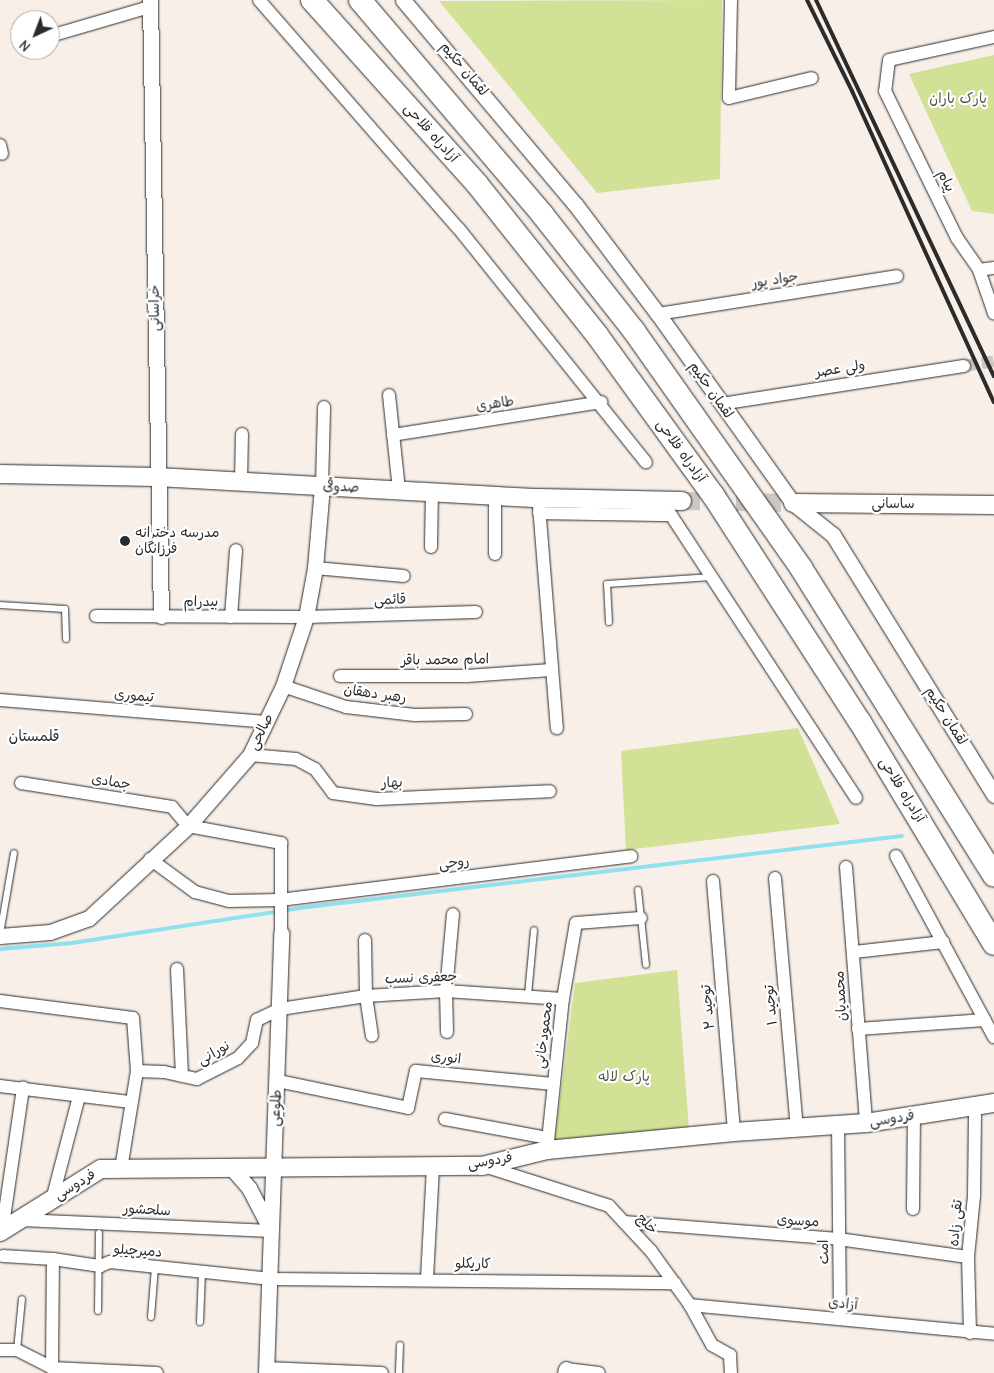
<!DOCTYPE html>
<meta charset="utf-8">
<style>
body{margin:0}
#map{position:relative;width:994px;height:1373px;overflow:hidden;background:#f8efe8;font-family:"Comic Neue","Playpen Sans Arabic",sans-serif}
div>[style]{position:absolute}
.green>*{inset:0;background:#d1e195}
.stream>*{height:4px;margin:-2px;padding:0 2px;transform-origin:2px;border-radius:2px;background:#90e0ed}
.minor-tunnel>*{height:12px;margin-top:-6px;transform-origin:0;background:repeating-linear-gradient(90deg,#cfc8c2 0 12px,transparent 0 18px)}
.secondary-tunnel>*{height:18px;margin-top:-9px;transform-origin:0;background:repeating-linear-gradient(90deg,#cfc8c2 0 18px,transparent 0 27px)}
.roads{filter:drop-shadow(0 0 1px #2b2b2b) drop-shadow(0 0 1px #2b2b2b)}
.service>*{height:6px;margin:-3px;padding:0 3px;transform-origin:3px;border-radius:3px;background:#fff}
.minor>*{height:12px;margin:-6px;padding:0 6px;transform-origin:6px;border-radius:6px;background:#fff}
.tertiary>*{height:15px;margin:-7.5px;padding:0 7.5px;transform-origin:7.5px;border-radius:7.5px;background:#fff}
.secondary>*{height:18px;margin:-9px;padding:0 9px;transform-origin:9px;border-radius:9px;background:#fff}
.motorway>*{height:22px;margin:-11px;padding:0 11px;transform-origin:11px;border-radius:11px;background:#fff}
.rail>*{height:4px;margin:-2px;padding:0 2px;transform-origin:2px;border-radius:2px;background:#2b2b2b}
.dots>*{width:14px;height:14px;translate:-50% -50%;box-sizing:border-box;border:2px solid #fff;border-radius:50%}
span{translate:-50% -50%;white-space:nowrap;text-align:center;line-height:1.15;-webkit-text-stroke:4.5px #fff;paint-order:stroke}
.street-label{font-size:14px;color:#2b2b2b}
.park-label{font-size:14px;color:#545846}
.poi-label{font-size:14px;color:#2b2b2b}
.left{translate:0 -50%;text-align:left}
.neighbourhood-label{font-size:15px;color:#2b2b2b}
.north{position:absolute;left:10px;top:10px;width:50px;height:50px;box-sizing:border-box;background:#fff;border:1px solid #aaa;border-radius:50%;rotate:223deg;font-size:14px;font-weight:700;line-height:20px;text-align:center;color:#2b2b2b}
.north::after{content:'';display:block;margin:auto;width:18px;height:22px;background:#2b2b2b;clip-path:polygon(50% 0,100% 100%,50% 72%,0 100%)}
</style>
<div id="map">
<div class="green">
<i style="clip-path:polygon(722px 0,720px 179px,597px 193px,439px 1px)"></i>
<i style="clip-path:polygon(994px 55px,994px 214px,972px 211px,909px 74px)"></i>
<i style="clip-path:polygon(798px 728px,840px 824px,626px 850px,621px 751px)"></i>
<i style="clip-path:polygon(677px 970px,689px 1130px,554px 1145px,575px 983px)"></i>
</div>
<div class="stream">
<i style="left:0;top:949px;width:72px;rotate:-4.8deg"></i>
<i style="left:72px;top:943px;width:239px;rotate:-8.7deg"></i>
<i style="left:308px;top:907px;width:598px;rotate:-6.82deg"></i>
</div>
<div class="minor-tunnel">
<i style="left:964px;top:366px;width:30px;rotate:-9deg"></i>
</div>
<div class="secondary-tunnel">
<i style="left:682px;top:501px;width:111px;rotate:1deg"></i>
</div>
<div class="roads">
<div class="service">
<i style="left:0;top:605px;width:65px;rotate:3.5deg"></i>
<i style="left:65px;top:609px;width:30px;rotate:88deg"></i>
<i style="left:609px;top:622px;width:38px;rotate:-93deg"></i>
<i style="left:607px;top:584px;width:105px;rotate:-3.8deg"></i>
<i style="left:638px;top:890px;width:75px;rotate:83.9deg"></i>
<i style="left:0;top:934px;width:82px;rotate:-80.2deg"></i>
<i style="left:528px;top:995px;width:65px;rotate:-84.7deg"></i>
<i style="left:98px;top:1311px;width:78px;rotate:-89.3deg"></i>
<i style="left:151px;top:1317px;width:50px;rotate:-85.4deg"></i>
<i style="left:200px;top:1322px;width:50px;rotate:-87.7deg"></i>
<i style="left:17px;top:1350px;width:51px;rotate:-84.4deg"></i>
<i style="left:399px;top:1373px;width:28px;rotate:-88deg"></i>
</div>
<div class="minor">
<i style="left:259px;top:0;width:304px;rotate:48.9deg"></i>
<i style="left:459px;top:229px;width:299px;rotate:51.3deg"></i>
<i style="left:731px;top:0;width:98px;rotate:91.2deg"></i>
<i style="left:729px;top:98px;width:85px;rotate:-13.5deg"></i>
<i style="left:50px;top:36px;width:103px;rotate:-16.3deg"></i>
<i style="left:994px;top:37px;width:107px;rotate:167.6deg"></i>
<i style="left:889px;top:60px;width:31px;rotate:97deg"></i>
<i style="left:885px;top:91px;width:164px;rotate:63.9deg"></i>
<i style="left:957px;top:238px;width:39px;rotate:55deg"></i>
<i style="left:979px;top:270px;width:46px;rotate:70.8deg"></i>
<i style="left:0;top:145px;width:9px;rotate:77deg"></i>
<i style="left:979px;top:270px;width:15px;rotate:-8deg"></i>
<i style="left:658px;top:314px;width:242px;rotate:-9deg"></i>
<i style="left:389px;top:395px;width:96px;rotate:84deg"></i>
<i style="left:721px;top:404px;width:246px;rotate:-8.9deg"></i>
<i style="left:393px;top:435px;width:211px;rotate:-9deg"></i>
<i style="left:241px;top:481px;width:47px;rotate:-88.8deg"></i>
<i style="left:322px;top:486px;width:79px;rotate:-88.5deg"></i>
<i style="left:495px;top:496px;width:58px;rotate:90deg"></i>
<i style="left:539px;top:506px;width:223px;rotate:85.4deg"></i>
<i style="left:539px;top:513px;width:132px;rotate:0.9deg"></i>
<i style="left:671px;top:515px;width:338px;rotate:56.8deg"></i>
<i style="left:431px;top:547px;width:55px;rotate:-89deg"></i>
<i style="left:315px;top:568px;width:89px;rotate:5.1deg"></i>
<i style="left:96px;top:616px;width:210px;rotate:0.3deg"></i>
<i style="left:306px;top:617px;width:170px;rotate:-1.7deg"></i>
<i style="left:231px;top:617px;width:67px;rotate:-85.7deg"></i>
<i style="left:340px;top:676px;width:127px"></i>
<i style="left:467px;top:676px;width:84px;rotate:-4.1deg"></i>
<i style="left:283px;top:686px;width:66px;rotate:18.4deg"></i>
<i style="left:346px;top:707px;width:69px;rotate:6.6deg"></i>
<i style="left:415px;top:715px;width:51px;rotate:-1.1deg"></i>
<i style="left:0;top:700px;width:267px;rotate:4.7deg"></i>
<i style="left:250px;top:755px;width:46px;rotate:5deg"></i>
<i style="left:296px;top:759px;width:21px;rotate:28deg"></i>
<i style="left:315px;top:769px;width:30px;rotate:53deg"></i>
<i style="left:333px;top:793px;width:44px;rotate:7.8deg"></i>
<i style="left:377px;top:799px;width:173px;rotate:-2.6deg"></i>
<i style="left:21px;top:783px;width:153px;rotate:9deg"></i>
<i style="left:172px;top:807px;width:25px;rotate:50deg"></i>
<i style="left:188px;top:826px;width:95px;rotate:10.4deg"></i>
<i style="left:281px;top:843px;width:90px;rotate:90deg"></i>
<i style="left:896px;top:856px;width:206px;rotate:61.6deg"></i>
<i style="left:150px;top:859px;width:56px;rotate:36.3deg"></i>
<i style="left:195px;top:892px;width:35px;rotate:15deg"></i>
<i style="left:229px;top:901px;width:51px;rotate:-1.1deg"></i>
<i style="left:280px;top:900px;width:354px;rotate:-7.1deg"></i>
<i style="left:846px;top:867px;width:257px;rotate:85.5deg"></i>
<i style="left:775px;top:878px;width:252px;rotate:85deg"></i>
<i style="left:713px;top:881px;width:252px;rotate:85.2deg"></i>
<i style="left:365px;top:940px;width:56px;rotate:89deg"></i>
<i style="left:366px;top:996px;width:40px;rotate:81.5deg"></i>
<i style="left:854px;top:952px;width:90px;rotate:-6.4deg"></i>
<i style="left:177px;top:969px;width:107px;rotate:87.3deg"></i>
<i style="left:0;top:1001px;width:134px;rotate:7.3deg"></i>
<i style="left:133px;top:1018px;width:53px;rotate:85.7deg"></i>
<i style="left:137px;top:1071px;width:99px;rotate:99.3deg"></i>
<i style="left:858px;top:1029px;width:127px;rotate:-4.1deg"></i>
<i style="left:447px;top:1032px;width:41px;rotate:-91.4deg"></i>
<i style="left:446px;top:991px;width:77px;rotate:-84.8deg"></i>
<i style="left:137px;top:1071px;width:27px;rotate:2deg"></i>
<i style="left:164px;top:1072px;width:34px;rotate:12deg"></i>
<i style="left:197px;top:1079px;width:46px;rotate:-27.1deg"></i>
<i style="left:238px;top:1058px;width:21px;rotate:-47deg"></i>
<i style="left:252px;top:1043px;width:24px;rotate:-78deg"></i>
<i style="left:257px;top:1020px;width:25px;rotate:-26deg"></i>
<i style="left:280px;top:1009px;width:87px;rotate:-8.6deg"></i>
<i style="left:366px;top:996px;width:80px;rotate:-3.6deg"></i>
<i style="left:446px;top:991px;width:117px;rotate:3.9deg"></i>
<i style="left:278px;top:1081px;width:133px;rotate:11.7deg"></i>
<i style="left:408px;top:1108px;width:38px;rotate:-78deg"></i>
<i style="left:416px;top:1071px;width:138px;rotate:5.4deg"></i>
<i style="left:0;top:1086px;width:132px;rotate:7deg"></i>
<i style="left:445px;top:1119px;width:105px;rotate:10.5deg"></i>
<i style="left:838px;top:1124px;width:195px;rotate:89.4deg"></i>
<i style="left:547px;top:1150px;width:152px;rotate:-84deg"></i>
<i style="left:563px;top:999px;width:77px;rotate:-80.3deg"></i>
<i style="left:576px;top:923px;width:65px;rotate:-4.4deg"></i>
<i style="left:484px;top:1166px;width:131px;rotate:17.7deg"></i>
<i style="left:609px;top:1206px;width:62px;rotate:47deg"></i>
<i style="left:651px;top:1251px;width:67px;rotate:54.2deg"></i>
<i style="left:690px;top:1305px;width:46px;rotate:61.2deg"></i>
<i style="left:712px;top:1345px;width:21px;rotate:29deg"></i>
<i style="left:730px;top:1355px;width:18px;rotate:87deg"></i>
<i style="left:52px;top:1200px;width:107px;rotate:-75.4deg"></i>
<i style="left:913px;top:1209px;width:94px;rotate:-89.4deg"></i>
<i style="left:21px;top:1220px;width:251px;rotate:2.5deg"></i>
<i style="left:624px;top:1222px;width:215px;rotate:4.5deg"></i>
<i style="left:838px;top:1239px;width:131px;rotate:7.9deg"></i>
<i style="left:2px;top:1232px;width:146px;rotate:-81.7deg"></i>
<i style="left:3px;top:1256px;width:50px;rotate:3.4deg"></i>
<i style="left:53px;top:1259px;width:48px;rotate:8.5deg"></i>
<i style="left:100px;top:1266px;width:11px;rotate:-22deg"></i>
<i style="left:110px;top:1262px;width:162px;rotate:6deg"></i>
<i style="left:271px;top:1279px;width:404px;rotate:0.6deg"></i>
<i style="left:427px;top:1278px;width:112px;rotate:-86.9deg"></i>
<i style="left:690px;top:1305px;width:305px;rotate:5.4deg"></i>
<i style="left:970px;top:1333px;width:76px;rotate:-91.5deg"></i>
<i style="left:968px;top:1257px;width:61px;rotate:-84.4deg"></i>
<i style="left:974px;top:1196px;width:81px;rotate:-89.3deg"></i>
<i style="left:0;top:1350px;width:17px"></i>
<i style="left:17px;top:1350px;width:39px;rotate:27deg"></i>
<i style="left:52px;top:1368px;width:105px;rotate:2.7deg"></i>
<i style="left:52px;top:1368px;width:109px;rotate:-89.5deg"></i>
<i style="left:266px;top:1368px;width:116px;rotate:2.5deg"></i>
<i style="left:566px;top:1369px;width:33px;rotate:7deg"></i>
</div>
<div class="tertiary">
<i style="left:150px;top:0;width:616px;rotate:88.98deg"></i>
<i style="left:403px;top:0;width:267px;rotate:49.9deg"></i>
<i style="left:575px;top:204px;width:138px;rotate:53deg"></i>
<i style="left:658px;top:314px;width:232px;rotate:54.5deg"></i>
<i style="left:793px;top:503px;width:51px;rotate:38.7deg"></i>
<i style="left:833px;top:535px;width:306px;rotate:58.2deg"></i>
<i style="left:0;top:936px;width:50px;rotate:-4.6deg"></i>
<i style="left:50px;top:932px;width:41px;rotate:-19.7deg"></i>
<i style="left:89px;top:918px;width:135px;rotate:-42.9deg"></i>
<i style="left:188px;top:826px;width:94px;rotate:-48.9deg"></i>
<i style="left:250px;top:755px;width:76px;rotate:-64.4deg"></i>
<i style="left:283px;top:686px;width:73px;rotate:-71.6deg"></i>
<i style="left:306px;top:617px;width:50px;rotate:-79.6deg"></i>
<i style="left:315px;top:568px;width:82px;rotate:-85.1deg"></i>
<i style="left:230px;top:1166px;width:29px;rotate:49deg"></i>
<i style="left:249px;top:1188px;width:47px;rotate:62.4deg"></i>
<i style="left:266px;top:1373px;width:440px;rotate:-88deg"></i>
<i style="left:565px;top:1373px;width:4px;rotate:-76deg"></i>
</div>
<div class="secondary">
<i style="left:0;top:474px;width:157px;rotate:1.1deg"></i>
<i style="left:157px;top:477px;width:382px;rotate:3.2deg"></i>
<i style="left:538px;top:498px;width:144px;rotate:1.2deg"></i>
<i style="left:793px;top:503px;width:201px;rotate:0.6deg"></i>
<i style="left:0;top:1232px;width:119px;rotate:-32deg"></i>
<i style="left:101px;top:1169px;width:381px;rotate:-0.5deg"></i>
<i style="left:482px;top:1166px;width:67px;rotate:-13.8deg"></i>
<i style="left:547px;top:1150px;width:188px;rotate:-5.5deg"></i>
<i style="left:734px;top:1132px;width:132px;rotate:-3.9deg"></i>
<i style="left:866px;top:1123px;width:130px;rotate:-8.9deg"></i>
</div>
<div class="motorway">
<i style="left:312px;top:0;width:247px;rotate:48.1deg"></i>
<i style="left:477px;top:184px;width:193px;rotate:51.5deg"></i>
<i style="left:597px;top:335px;width:198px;rotate:54.1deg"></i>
<i style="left:713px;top:495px;width:270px;rotate:57.1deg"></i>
<i style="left:860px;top:722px;width:259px;rotate:58.9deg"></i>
<i style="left:360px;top:0;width:281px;rotate:49.6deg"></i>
<i style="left:542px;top:214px;width:149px;rotate:51.8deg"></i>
<i style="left:634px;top:331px;width:290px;rotate:54.8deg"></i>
<i style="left:801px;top:568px;width:363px;rotate:57.9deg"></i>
</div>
</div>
<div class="rail">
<i style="left:807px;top:0;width:102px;rotate:63.7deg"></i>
<i style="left:852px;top:91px;width:342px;rotate:65.5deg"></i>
<i style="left:816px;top:0;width:416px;rotate:64.7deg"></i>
</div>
<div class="dots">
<i style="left:125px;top:541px;background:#2b2b2b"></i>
</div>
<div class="street-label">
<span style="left:464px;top:69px;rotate:50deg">لقمان حکیم</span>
<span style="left:431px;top:133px;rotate:48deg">آزادراه فلاحی</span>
<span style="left:946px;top:181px;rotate:64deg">پیام</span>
<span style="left:775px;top:280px;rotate:-9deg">جواد پور</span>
<span style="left:155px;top:308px;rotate:-91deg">خراسانی</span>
<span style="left:840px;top:369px;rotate:-9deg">ولی عصر</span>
<span style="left:711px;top:390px;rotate:55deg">لقمان حکیم</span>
<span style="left:495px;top:404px;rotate:-9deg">طاهری</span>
<span style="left:681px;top:451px;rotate:54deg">آزادراه فلاحی</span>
<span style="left:341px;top:487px;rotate:3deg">صدوقی</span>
<span style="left:893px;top:504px">ساسانی</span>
<span style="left:390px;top:600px;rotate:-2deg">قائمی</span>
<span style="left:201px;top:602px">بیدرام</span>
<span style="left:445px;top:660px;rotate:-1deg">امام محمد باقر</span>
<span style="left:375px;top:694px;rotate:8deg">رهبر دهقان</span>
<span style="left:134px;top:696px;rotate:5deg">تیموری</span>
<span style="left:946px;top:716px;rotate:58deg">لقمان حکیم</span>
<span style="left:261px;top:732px;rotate:-64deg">صالحی</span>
<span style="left:111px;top:782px;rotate:9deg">جمادی</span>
<span style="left:392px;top:783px;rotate:-2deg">بهار</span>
<span style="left:902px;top:790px;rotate:58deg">آزادراه فلاحی</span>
<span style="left:454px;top:863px;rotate:-7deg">روحی</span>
<span style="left:421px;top:978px;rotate:-2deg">جعفری نسب</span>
<span style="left:841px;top:996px;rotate:-93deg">محمدیان</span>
<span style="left:771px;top:1005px;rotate:-95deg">توحید ۱</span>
<span style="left:708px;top:1007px;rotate:-95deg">توحید ۲</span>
<span style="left:544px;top:1035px;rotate:-83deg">محمودخانی</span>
<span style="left:214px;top:1053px;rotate:-30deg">نورانی</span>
<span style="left:446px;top:1058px;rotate:5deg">انوری</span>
<span style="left:276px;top:1108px;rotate:-87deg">طلوعی</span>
<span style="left:892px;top:1119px;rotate:-9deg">فردوسی</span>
<span style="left:490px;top:1161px;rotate:-9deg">فردوسی</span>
<span style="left:75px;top:1185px;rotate:-32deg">فردوسی</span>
<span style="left:147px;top:1210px;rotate:3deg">سلحشور</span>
<span style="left:798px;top:1221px;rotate:4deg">موسوی</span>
<span style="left:956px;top:1223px;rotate:-85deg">تقی زاده</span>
<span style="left:647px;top:1224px;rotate:46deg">خلج</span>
<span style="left:138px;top:1251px;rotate:4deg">دمیرچیلو</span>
<span style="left:824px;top:1252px;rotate:-91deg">امت</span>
<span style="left:473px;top:1264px;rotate:1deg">کاریکلو</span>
<span style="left:843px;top:1304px;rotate:6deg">آزادی</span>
</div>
<div class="park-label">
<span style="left:958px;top:99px">پارک باران</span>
<span style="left:624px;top:1077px">پارک لاله</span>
</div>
<div class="poi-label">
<span class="left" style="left:135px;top:541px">مدرسه دخترانه<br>فرزانگان</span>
</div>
<div class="neighbourhood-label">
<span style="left:34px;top:737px">قلمستان</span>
</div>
<div class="north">N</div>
</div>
